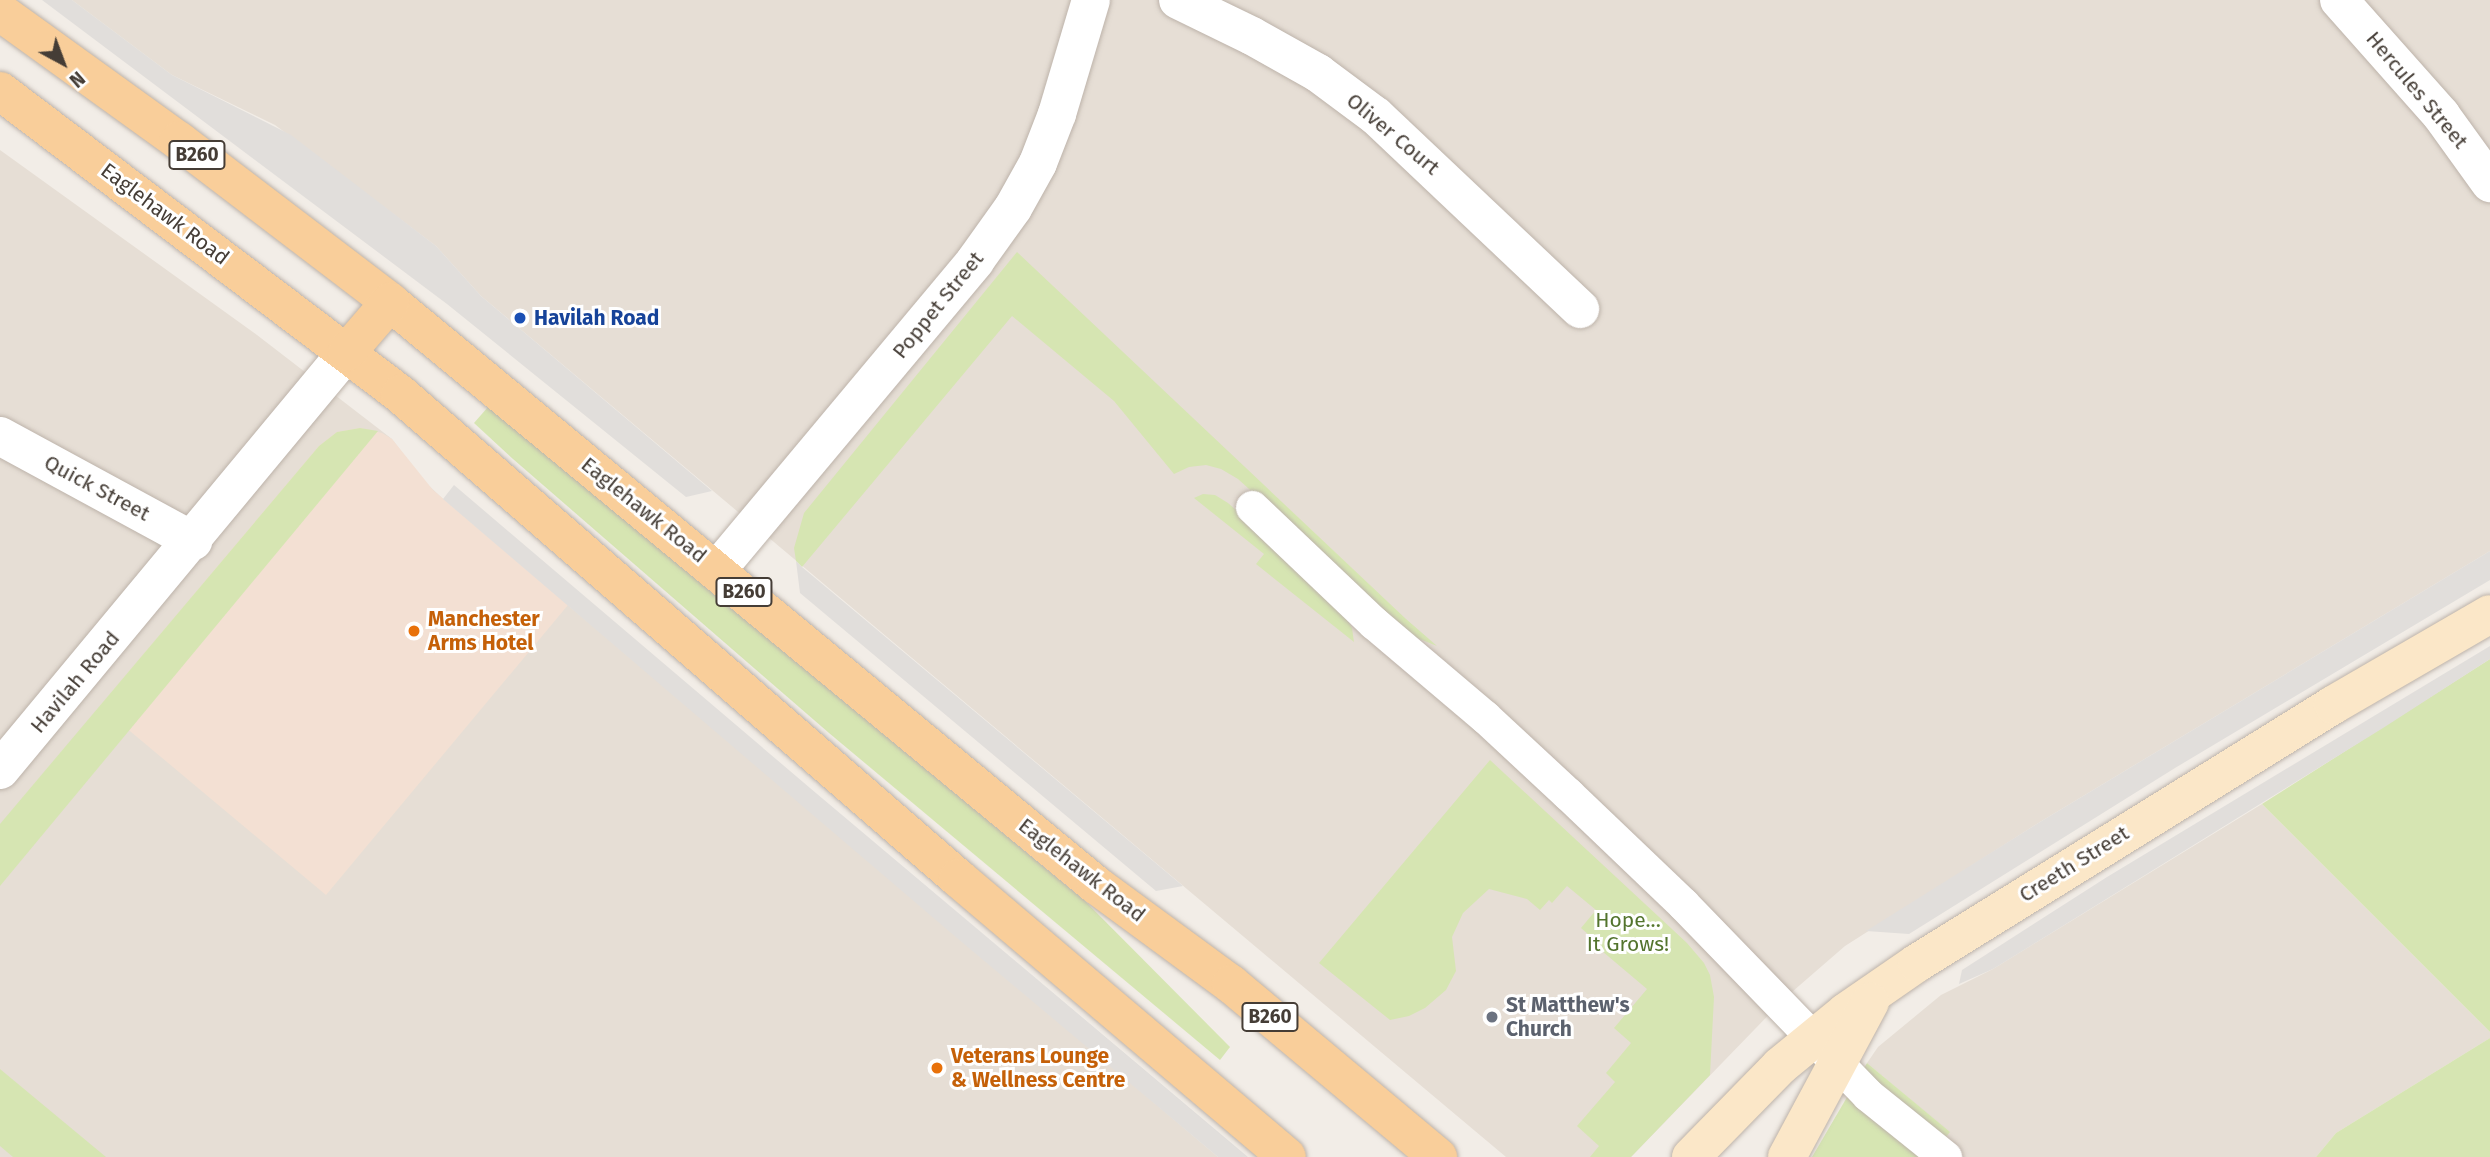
<!DOCTYPE html>
<style>
body{margin:0}
#map{position:relative;width:2490px;height:1157px;overflow:hidden;background:#f2ede7;font-family:"Fira Sans",sans-serif}
div>[style]{position:absolute}
.residential>*{inset:0;background:#e6ded5}
.commercial>*{inset:0;background:#f3e0d3}
.green>*{inset:0;background:#d6e5b2}
.parking>*{inset:0;background:#e1dedb}
.roads{filter:drop-shadow(0 0 2px #bdb3aa) drop-shadow(0 0 2px #bdb3aa)}
.service>*{height:33px;margin:-16.5px;padding:0 16.5px;transform-origin:16.5px;border-radius:16.5px;background:#fff}
.minor>*{height:38px;margin:-19px;padding:0 19px;transform-origin:19px;border-radius:19px;background:#fff}
.secondary>*{height:38px;margin:-19px;padding:0 19px;transform-origin:19px;border-radius:19px;background:#fbe7c8}
.primary>*{height:38px;margin:-19px;padding:0 19px;transform-origin:19px;border-radius:19px;background:#f9ce9a}
.dots>*{width:19px;height:19px;translate:-50% -50%;box-sizing:border-box;border:4px solid #fff;border-radius:50%}
span{translate:-50% -50%;white-space:nowrap;text-align:center;line-height:1.15;-webkit-text-stroke:6px #fff;paint-order:stroke}
.shield-label span{padding:2px 5px;background:#fff;border:2px solid;border-radius:5px;-webkit-text-stroke-width:0}
.shield-label{font-size:19px;color:#453d36;font-weight:700}
.street-label{font-size:21px;color:#453d36}
.transit-label{font-size:21px;color:#164399;font-weight:700}
.left{translate:0 -50%;text-align:left}
.food-label{font-size:21px;color:#c56008;font-weight:700}
.park-label{font-size:21px;color:#53742d}
.worship-label{font-size:21px;color:#5b616d;font-weight:700}
.north{position:absolute;left:28px;top:28px;width:70px;height:70px;-webkit-text-stroke:5px #fff;paint-order:stroke;rotate:139deg;font-size:19px;font-weight:700;line-height:28px;text-align:center;color:#453d36}
.north::after{content:'';display:block;margin:auto;width:24px;height:32px;background:#453d36;clip-path:polygon(50% 0,100% 100%,50% 72%,0 100%)}
</style>
<div id="map">
<div class="residential">
<i style="clip-path:polygon(72px 0,2490px 0,2490px 551px,2040px 822px,1845px 946px,1785px 998px,1631px 1157px,1506px 1157px,481px 296px,436px 246px,275px 125px,172px 75px)"></i>
<i style="clip-path:polygon(0 150px,257px 335px,392px 439px,422px 479px,443px 499px,1218px 1157px,0 1157px)"></i>
<i style="clip-path:polygon(2262px 804px,2490px 1032px,2490px 1038px,2336px 1133px,2316px 1157px,1930px 1157px,1949px 1132px,1867px 1063px,1878px 1047px,1941px 995px,1993px 969px)"></i>
</div>
<div class="commercial">
<i style="clip-path:polygon(360px 428px,382px 433px,392px 439px,433px 490px,568px 605px,326px 895px,100px 706px,319px 446px,337px 432px)"></i>
</div>
<div class="green">
<i style="clip-path:polygon(1017px 252px,1406px 619px,1437px 646px,1412px 636px,1238px 479px,1221px 469px,1206px 465px,1189px 467px,1174px 474px,1114px 401px,1012px 316px,802px 567px,796px 561px,794px 548px,804px 513px)"></i>
<i style="clip-path:polygon(488px 407px,1085px 901px,1230px 1047px,1220px 1060px,829px 733px,513px 459px,474px 423px)"></i>
<i style="clip-path:polygon(360px 428px,378px 431px,0 886px,0 824px,319px 446px,337px 432px)"></i>
<i style="clip-path:polygon(1203px 494px,1215px 495px,1228px 503px,1320px 585px,1343px 613px,1352px 628px,1354px 642px,1256px 564px,1264px 554px,1194px 498px)"></i>
<i style="clip-path:polygon(2490px 659px,2490px 1032px,2262px 804px)"></i>
<i style="clip-path:polygon(1490px 760px,1687px 943px,1704px 963px,1710px 975px,1714px 997px,1710px 1075px,1631px 1157px,1590px 1157px,1599px 1146px,1577px 1126px,1615px 1082px,1606px 1073px,1631px 1043px,1614px 1028px,1647px 989px,1596px 946px,1598px 943px,1581px 928px,1596px 910px,1567px 886px,1552px 903px,1549px 900px,1540px 910px,1527px 899px,1489px 889px,1463px 913px,1452px 937px,1456px 971px,1446px 990px,1425px 1008px,1409px 1016px,1390px 1020px,1319px 963px)"></i>
<i style="clip-path:polygon(2490px 1038px,2490px 1157px,2316px 1157px,2336px 1133px)"></i>
<i style="clip-path:polygon(1867px 1063px,1950px 1132px,1930px 1157px,1812px 1157px)"></i>
<i style="clip-path:polygon(0 1069px,106px 1157px,13px 1157px,0 1146px)"></i>
</div>
<div class="parking">
<i style="clip-path:polygon(42px 0,72px 0,172px 75px,291px 135px,436px 246px,481px 296px,712px 491px,686px 497px,447px 304px)"></i>
<i style="clip-path:polygon(454px 485px,810px 788px,1248px 1157px,1218px 1157px,957px 938px,443px 499px)"></i>
<i style="clip-path:polygon(2490px 551px,2490px 580px,2175px 768px,1909px 934px,1866px 931px,2040px 822px)"></i>
<i style="clip-path:polygon(796px 561px,802px 567px,1183px 886px,1156px 891px,800px 593px)"></i>
<i style="clip-path:polygon(2490px 646px,2490px 659px,2383px 728px,1993px 969px,1959px 984px,1962px 970px,2107px 877px)"></i>
</div>
<div class="roads">
<div class="service">
<i style="left:1252px;top:507px;width:168px;rotate:43.6deg"></i>
<i style="left:1374px;top:623px;width:145px;rotate:40.3deg"></i>
<i style="left:1485px;top:717px;width:113px;rotate:42.9deg"></i>
<i style="left:1568px;top:794px;width:159px;rotate:43.7deg"></i>
<i style="left:1683px;top:904px;width:266px;rotate:45.9deg"></i>
<i style="left:1868px;top:1095px;width:99px;rotate:38.8deg"></i>
</div>
<div class="minor">
<i style="left:1178px;top:0;width:82px;rotate:25.9deg"></i>
<i style="left:1252px;top:36px;width:76px;rotate:29.3deg"></i>
<i style="left:1318px;top:73px;width:72px;rotate:36.6deg"></i>
<i style="left:1376px;top:116px;width:281px;rotate:43.4deg"></i>
<i style="left:2339px;top:0;width:154px;rotate:48.4deg"></i>
<i style="left:2441px;top:115px;width:84px;rotate:54.2deg"></i>
<i style="left:0;top:436px;width:220px;rotate:28.5deg"></i>
<i style="left:717px;top:570px;width:403px;rotate:-50.1deg"></i>
<i style="left:975px;top:261px;width:65px;rotate:-54.4deg"></i>
<i style="left:1013px;top:208px;width:51px;rotate:-60.9deg"></i>
<i style="left:1038px;top:163px;width:53px;rotate:-68.8deg"></i>
<i style="left:1057px;top:114px;width:119px;rotate:-73.4deg"></i>
<i style="left:0;top:770px;width:543px;rotate:-50.3deg"></i>
</div>
<div class="secondary">
<i style="left:1691px;top:1157px;width:127px;rotate:-45.6deg"></i>
<i style="left:1780px;top:1066px;width:85px;rotate:-39.3deg"></i>
<i style="left:1846px;top:1012px;width:86px;rotate:-34.6deg"></i>
<i style="left:1917px;top:963px;width:490px;rotate:-31.8deg"></i>
<i style="left:2333px;top:705px;width:181px;rotate:-30.1deg"></i>
<i style="left:1787px;top:1157px;width:176px;rotate:-61.8deg"></i>
</div>
<div class="primary">
<i style="left:0;top:12px;width:221px;rotate:35.8deg"></i>
<i style="left:179px;top:141px;width:265px;rotate:37.3deg"></i>
<i style="left:390px;top:302px;width:916px;rotate:39.55deg"></i>
<i style="left:1096px;top:885px;width:167px;rotate:36.3deg"></i>
<i style="left:1231px;top:984px;width:270px;rotate:39.9deg"></i>
<i style="left:0;top:91px;width:502px;rotate:37.14deg"></i>
<i style="left:400px;top:394px;width:739px;rotate:40.94deg"></i>
<i style="left:958px;top:878px;width:431px;rotate:40.3deg"></i>
<i style="left:347px;top:352px;width:66px;rotate:-49.3deg"></i>
</div>
</div>
<div class="dots">
<i style="left:520px;top:318px;background:#1a4fb4"></i>
<i style="left:414px;top:631px;background:#e8710a"></i>
<i style="left:1492px;top:1017px;background:#6b7280"></i>
<i style="left:937px;top:1068px;background:#e8710a"></i>
</div>
<div class="shield-label">
<span style="left:197px;top:155px">B260</span>
<span style="left:744px;top:592px">B260</span>
<span style="left:1270px;top:1017px">B260</span>
</div>
<div class="street-label">
<span style="left:2417px;top:90px;rotate:50deg">Hercules Street</span>
<span style="left:1393px;top:134px;rotate:40deg">Oliver Court</span>
<span style="left:165px;top:214px;rotate:37deg">Eaglehawk Road</span>
<span style="left:938px;top:305px;rotate:-51deg">Poppet Street</span>
<span style="left:97px;top:488px;rotate:28deg">Quick Street</span>
<span style="left:644px;top:510px;rotate:39deg">Eaglehawk Road</span>
<span style="left:75px;top:682px;rotate:-50deg">Havilah Road</span>
<span style="left:2074px;top:864px;rotate:-32deg">Creeth Street</span>
<span style="left:1082px;top:870px;rotate:38deg">Eaglehawk Road</span>
</div>
<div class="transit-label">
<span class="left" style="left:534px;top:318px">Havilah Road</span>
</div>
<div class="food-label">
<span class="left" style="left:428px;top:631px">Manchester<br>Arms Hotel</span>
<span class="left" style="left:951px;top:1068px">Veterans Lounge<br>&amp; Wellness Centre</span>
</div>
<div class="park-label">
<span style="left:1628px;top:932px">Hope...<br>It Grows!</span>
</div>
<div class="worship-label">
<span class="left" style="left:1506px;top:1017px">St Matthew's<br>Church</span>
</div>
<div class="north">N</div>
</div>
